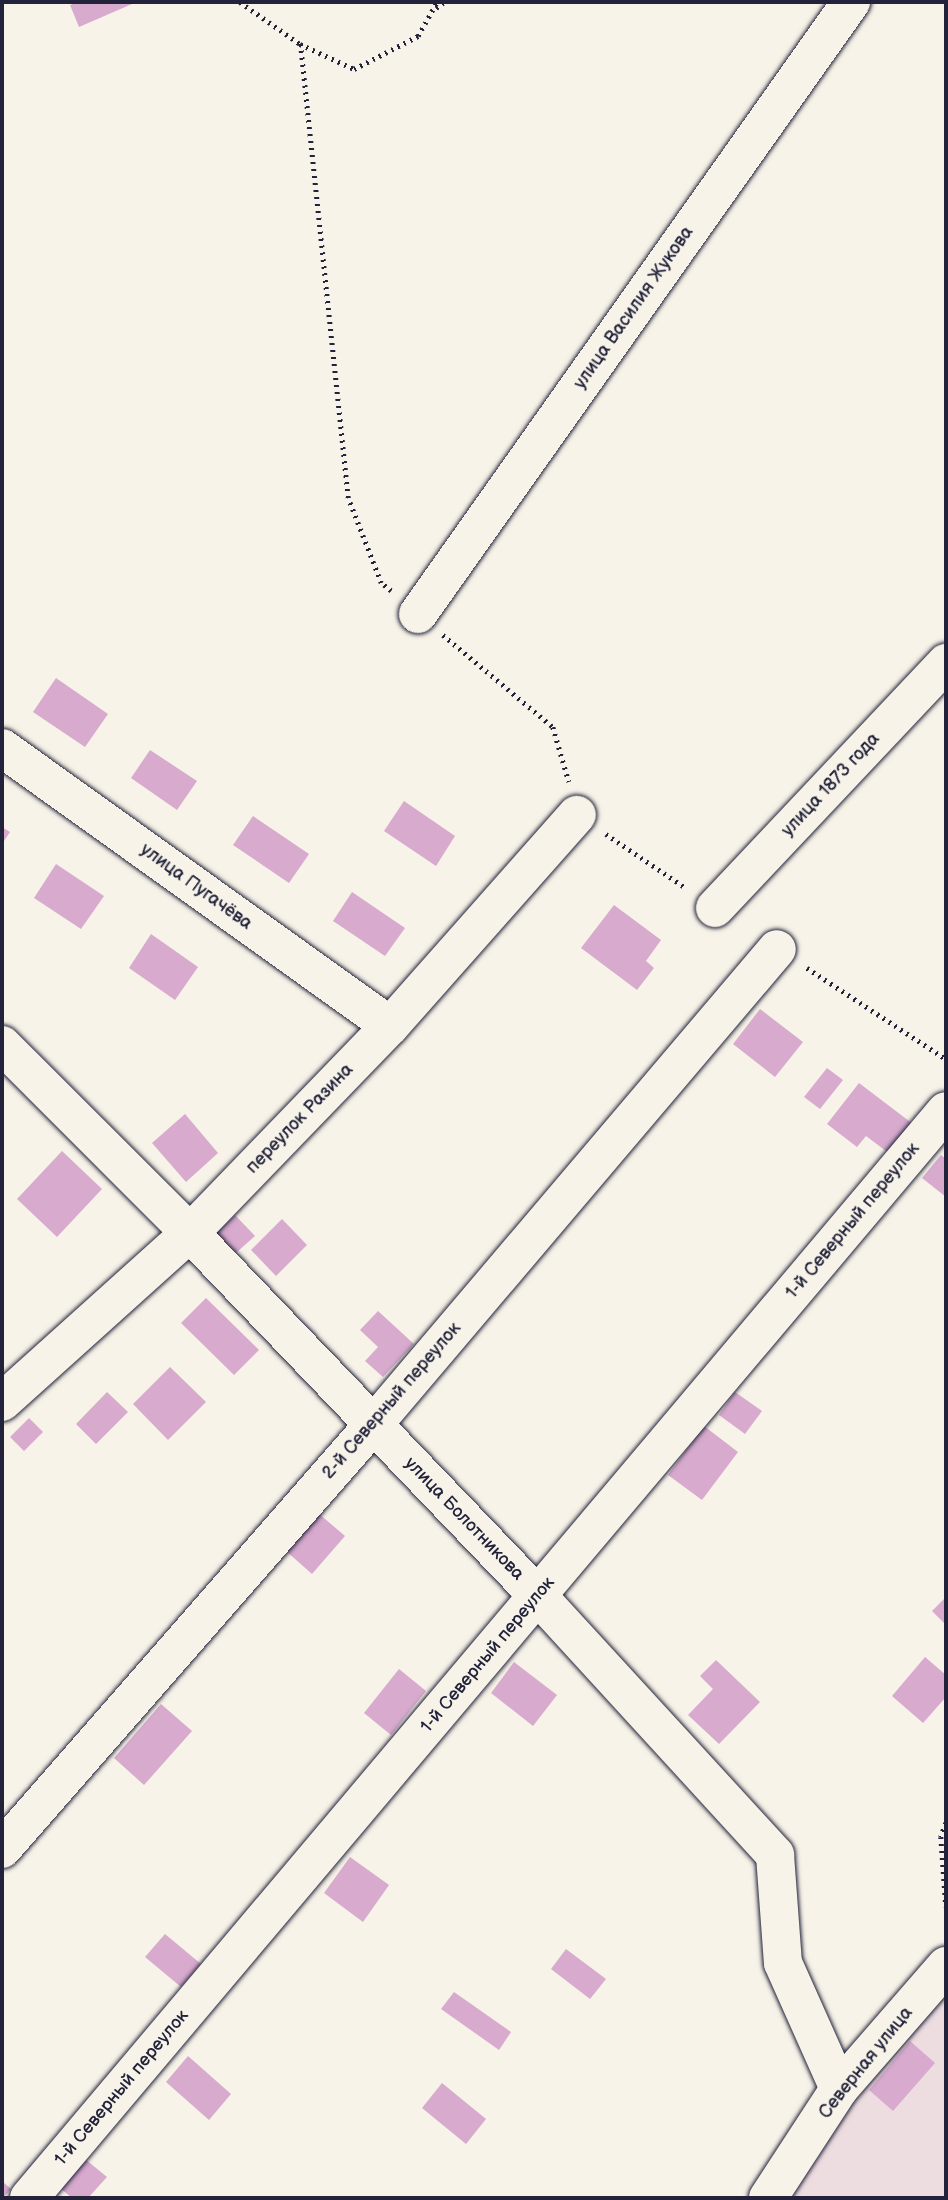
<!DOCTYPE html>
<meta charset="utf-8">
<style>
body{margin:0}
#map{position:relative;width:948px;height:2200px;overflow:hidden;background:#f7f3e8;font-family:"Balsamiq Sans",sans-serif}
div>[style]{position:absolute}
.built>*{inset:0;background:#eddde0}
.building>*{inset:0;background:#d7aace}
.path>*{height:4.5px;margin-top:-2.25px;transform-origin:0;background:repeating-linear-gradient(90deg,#22223b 0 2px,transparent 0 7px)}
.roads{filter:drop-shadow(0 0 2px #22223b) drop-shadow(0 0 2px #22223b)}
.minor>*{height:38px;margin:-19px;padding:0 19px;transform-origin:19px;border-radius:19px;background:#f7f3e8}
span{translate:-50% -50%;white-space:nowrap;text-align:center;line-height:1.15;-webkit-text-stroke:7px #f7f3e8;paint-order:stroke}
.street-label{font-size:18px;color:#22223b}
.frame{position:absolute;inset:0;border:4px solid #22223b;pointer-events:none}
</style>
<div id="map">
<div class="built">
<i style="clip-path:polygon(946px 1990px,946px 2198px,774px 2198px,843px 2102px)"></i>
</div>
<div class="building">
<i style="clip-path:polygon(79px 2px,131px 2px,132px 4px,79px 27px,70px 5px)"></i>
<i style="clip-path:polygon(56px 678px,108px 714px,85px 747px,33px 712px)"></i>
<i style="clip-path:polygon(150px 750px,197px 781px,177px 810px,131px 778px)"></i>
<i style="clip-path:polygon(404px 801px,455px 836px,436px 866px,384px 831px)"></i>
<i style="clip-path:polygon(253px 816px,309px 854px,289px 883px,233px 845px)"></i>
<i style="clip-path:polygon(2px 827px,10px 832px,2px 844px)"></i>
<i style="clip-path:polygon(56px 864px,104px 896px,81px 929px,34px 898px)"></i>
<i style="clip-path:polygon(352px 892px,405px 928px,385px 956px,333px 921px)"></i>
<i style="clip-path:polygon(614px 905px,661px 940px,646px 961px,654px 968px,637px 990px,581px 948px)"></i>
<i style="clip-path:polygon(151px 934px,198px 967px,175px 1000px,129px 968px)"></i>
<i style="clip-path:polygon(760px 1009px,803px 1042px,775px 1077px,733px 1044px)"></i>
<i style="clip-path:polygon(827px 1068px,843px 1080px,820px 1109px,804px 1097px)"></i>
<i style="clip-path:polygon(859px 1083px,913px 1124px,890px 1154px,866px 1136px,857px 1147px,827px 1124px)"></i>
<i style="clip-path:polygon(185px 1114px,218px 1153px,186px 1182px,152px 1143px)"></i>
<i style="clip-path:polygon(62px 1151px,102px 1189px,57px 1237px,17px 1199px)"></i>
<i style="clip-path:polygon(941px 1155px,946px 1159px,946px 1197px,922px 1178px)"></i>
<i style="clip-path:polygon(235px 1215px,255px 1236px,229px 1259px,210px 1239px)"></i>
<i style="clip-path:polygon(282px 1219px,307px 1245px,276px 1276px,251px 1250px)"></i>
<i style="clip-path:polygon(206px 1298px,259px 1350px,234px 1375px,181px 1323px)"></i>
<i style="clip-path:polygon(378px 1311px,414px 1344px,383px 1377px,365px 1361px,378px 1347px,360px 1330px)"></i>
<i style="clip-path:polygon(170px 1367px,206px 1402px,168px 1440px,133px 1404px)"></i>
<i style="clip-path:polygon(107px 1392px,128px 1412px,96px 1444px,76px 1424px)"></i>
<i style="clip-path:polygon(735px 1392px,762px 1411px,745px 1434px,719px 1415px)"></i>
<i style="clip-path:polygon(29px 1418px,43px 1432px,24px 1451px,10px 1437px)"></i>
<i style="clip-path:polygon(704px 1426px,738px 1452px,702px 1500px,668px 1475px)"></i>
<i style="clip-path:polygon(318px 1513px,345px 1536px,312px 1574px,286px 1551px)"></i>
<i style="clip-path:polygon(946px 1597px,946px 1625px,932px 1611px)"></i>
<i style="clip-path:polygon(925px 1657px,946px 1675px,946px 1697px,923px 1723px,892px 1696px)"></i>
<i style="clip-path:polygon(716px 1660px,760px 1702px,719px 1744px,688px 1715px,713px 1689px,700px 1676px)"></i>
<i style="clip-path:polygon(514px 1662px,557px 1695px,533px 1726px,491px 1693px)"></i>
<i style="clip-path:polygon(399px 1669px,426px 1691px,391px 1735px,364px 1713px)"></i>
<i style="clip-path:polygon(161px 1704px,192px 1731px,144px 1785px,114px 1758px)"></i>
<i style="clip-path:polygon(350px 1857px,389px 1885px,363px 1922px,324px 1893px)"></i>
<i style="clip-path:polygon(165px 1934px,201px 1964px,181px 1987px,145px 1957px)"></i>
<i style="clip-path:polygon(566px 1949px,606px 1979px,590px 1999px,551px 1969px)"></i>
<i style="clip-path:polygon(454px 1992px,511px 2032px,499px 2050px,441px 2009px)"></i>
<i style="clip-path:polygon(910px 2041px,935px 2063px,893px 2111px,869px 2090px)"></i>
<i style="clip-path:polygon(188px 2056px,231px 2094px,209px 2120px,166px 2082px)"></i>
<i style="clip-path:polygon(442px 2083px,486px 2119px,466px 2144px,422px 2108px)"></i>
<i style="clip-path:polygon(85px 2159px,107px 2177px,88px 2198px,72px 2198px,60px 2188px)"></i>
<i style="clip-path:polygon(2px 2181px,11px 2189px,3px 2198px,2px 2198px)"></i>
</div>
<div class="path">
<i style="left:240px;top:2px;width:73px;rotate:35deg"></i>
<i style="left:436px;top:8px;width:10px;rotate:-37deg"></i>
<i style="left:391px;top:591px;width:13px;rotate:-141deg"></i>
<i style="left:381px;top:583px;width:91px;rotate:-111.2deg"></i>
<i style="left:348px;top:498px;width:457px;rotate:-96deg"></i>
<i style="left:300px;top:44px;width:60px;rotate:24.8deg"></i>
<i style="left:354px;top:69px;width:72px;rotate:-27.3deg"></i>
<i style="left:418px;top:36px;width:39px;rotate:-61deg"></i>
<i style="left:443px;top:635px;width:143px;rotate:39.9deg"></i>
<i style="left:553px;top:727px;width:57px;rotate:73.8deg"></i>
<i style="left:606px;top:834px;width:97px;rotate:34deg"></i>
<i style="left:807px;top:968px;width:166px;rotate:33.2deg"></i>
<i style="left:946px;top:1823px;width:15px;rotate:110deg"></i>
<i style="left:941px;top:1837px;width:70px;rotate:85.9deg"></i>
</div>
<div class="roads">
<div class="minor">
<i style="left:418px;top:614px;width:750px;rotate:-54.72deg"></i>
<i style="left:2px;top:748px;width:477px;rotate:35.6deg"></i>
<i style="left:715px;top:908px;width:337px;rotate:-46.7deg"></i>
<i style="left:2px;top:1045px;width:266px;rotate:45deg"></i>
<i style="left:190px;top:1233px;width:503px;rotate:46.21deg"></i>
<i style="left:538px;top:1596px;width:351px;rotate:47.5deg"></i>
<i style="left:775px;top:1855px;width:108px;rotate:85.8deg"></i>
<i style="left:783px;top:1963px;width:138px;rotate:66deg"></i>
<i style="left:2px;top:1402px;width:253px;rotate:-42deg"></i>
<i style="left:190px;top:1233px;width:288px;rotate:-46deg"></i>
<i style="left:390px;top:1026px;width:282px;rotate:-48.5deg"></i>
<i style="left:2px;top:1849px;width:563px;rotate:-48.81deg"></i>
<i style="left:373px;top:1425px;width:624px;rotate:-49.68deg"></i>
<i style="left:29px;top:2198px;width:1422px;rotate:-49.85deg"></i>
<i style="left:768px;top:2198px;width:130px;rotate:-56.9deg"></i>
<i style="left:839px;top:2089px;width:163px;rotate:-49deg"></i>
</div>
</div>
<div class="street-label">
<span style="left:634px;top:308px;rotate:-55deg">улица Василия Жукова</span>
<span style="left:831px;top:785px;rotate:-47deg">улица 1873 года</span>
<span style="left:196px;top:887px;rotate:36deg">улица Пугачёва</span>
<span style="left:300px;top:1119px;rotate:-46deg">переулок Разина</span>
<span style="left:853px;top:1221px;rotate:-50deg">1-й Северный переулок</span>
<span style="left:392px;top:1401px;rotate:-49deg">2-й Северный переулок</span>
<span style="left:464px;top:1519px;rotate:46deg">улица Болотникова</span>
<span style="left:488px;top:1655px;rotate:-50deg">1-й Северный переулок</span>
<span style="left:866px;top:2063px;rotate:-51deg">Северная улица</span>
<span style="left:122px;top:2088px;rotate:-50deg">1-й Северный переулок</span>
</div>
<div class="frame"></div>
</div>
